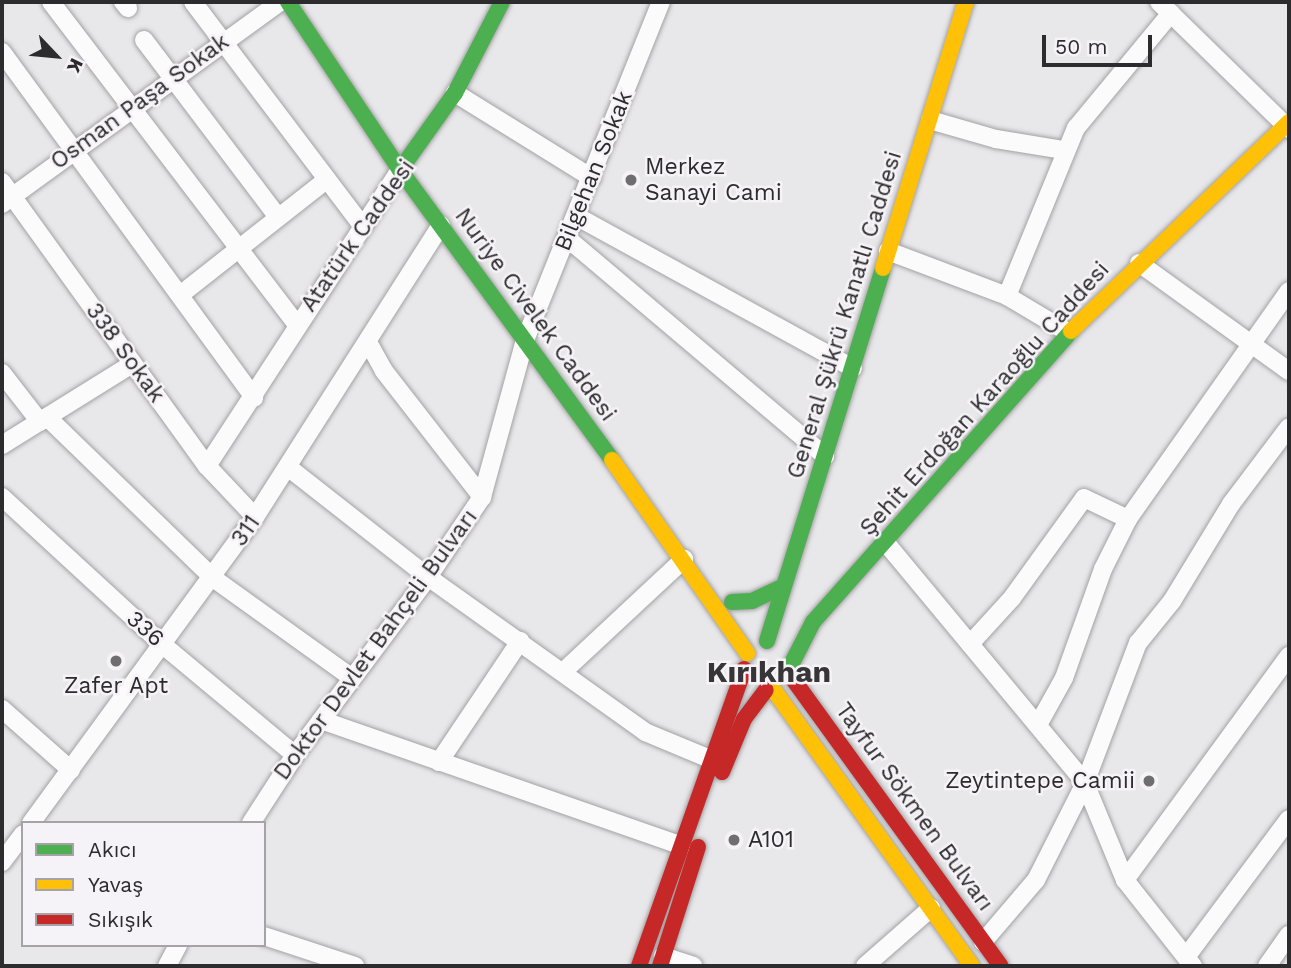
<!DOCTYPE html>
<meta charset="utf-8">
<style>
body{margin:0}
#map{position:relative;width:1291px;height:968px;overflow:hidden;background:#e8e7e9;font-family:"Work Sans",sans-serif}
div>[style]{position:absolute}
.roads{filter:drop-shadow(0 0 2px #a3a2a4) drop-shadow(0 0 2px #a3a2a4)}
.street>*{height:18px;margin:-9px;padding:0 9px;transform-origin:9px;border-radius:9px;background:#fcfbfc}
.fast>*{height:16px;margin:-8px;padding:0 8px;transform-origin:8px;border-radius:8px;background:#4caf50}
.slow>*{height:16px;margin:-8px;padding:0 8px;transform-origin:8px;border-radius:8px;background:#ffc107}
.jam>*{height:16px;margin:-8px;padding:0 8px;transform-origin:8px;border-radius:8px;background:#c62828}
.dots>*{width:19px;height:19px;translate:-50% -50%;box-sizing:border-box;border:4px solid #f6f3f8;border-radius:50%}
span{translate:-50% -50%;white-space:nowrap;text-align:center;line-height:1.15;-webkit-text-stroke:5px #f6f3f8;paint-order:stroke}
.street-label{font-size:23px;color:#2c2b2d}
.poi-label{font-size:23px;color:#2c2b2d}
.left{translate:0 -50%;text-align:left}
.right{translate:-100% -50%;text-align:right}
.district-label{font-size:30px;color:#383539;font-weight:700}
.frame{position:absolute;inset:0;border:4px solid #2c2b2d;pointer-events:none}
.legend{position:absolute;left:21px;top:821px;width:245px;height:126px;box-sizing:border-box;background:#f6f3f8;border:2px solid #a5a3a7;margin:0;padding:9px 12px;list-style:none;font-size:21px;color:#2c2b2d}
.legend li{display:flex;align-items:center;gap:14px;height:35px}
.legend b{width:35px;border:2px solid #a5a3a7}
.north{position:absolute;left:21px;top:21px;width:70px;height:70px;-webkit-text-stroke:5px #f6f3f8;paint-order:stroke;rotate:116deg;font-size:19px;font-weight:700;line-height:28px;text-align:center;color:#2c2b2d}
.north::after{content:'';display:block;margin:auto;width:24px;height:32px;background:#2c2b2d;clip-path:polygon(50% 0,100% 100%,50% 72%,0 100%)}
.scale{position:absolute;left:1042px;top:35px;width:110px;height:32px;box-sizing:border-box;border:4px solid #2c2b2d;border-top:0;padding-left:9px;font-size:21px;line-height:24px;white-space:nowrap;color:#2c2b2d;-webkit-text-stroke:5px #f6f3f8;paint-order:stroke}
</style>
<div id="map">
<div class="roads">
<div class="street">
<i style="left:51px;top:2px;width:405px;rotate:52.7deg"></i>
<i style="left:123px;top:2px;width:8px;rotate:50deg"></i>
<i style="left:193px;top:2px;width:282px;rotate:52.9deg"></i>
<i style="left:1159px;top:2px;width:182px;rotate:44.3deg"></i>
<i style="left:144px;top:40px;width:221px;rotate:52.9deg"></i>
<i style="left:2px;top:52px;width:428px;rotate:53.9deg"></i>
<i style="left:455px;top:93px;width:161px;rotate:31.8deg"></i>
<i style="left:930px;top:120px;width:69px;rotate:16.1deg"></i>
<i style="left:996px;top:139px;width:69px;rotate:9.2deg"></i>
<i style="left:2px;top:182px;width:350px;rotate:54.2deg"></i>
<i style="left:207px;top:466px;width:70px;rotate:46.7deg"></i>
<i style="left:2px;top:204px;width:344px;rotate:-36deg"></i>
<i style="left:576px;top:216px;width:316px;rotate:28.8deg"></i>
<i style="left:567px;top:238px;width:338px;rotate:40.2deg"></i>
<i style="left:888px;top:251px;width:127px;rotate:20.7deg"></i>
<i style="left:1007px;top:296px;width:72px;rotate:30.8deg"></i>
<i style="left:1139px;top:263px;width:185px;rotate:35.8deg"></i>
<i style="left:180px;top:295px;width:184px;rotate:-38.2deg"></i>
<i style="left:1007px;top:296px;width:182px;rotate:-67.7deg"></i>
<i style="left:1076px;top:128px;width:149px;rotate:-50.4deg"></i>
<i style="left:368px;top:342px;width:33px;rotate:61deg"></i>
<i style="left:384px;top:371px;width:160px;rotate:52.1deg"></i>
<i style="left:2px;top:373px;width:62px;rotate:52.2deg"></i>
<i style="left:47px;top:417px;width:231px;rotate:44.1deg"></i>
<i style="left:213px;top:578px;width:171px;rotate:35.7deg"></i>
<i style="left:2px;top:445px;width:153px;rotate:-31.9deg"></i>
<i style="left:207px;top:466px;width:353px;rotate:-56.9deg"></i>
<i style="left:289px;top:468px;width:177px;rotate:38.1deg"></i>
<i style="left:428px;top:577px;width:267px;rotate:35.5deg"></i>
<i style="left:645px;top:732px;width:70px;rotate:22.6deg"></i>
<i style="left:2px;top:497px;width:219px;rotate:42.6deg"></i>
<i style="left:163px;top:645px;width:172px;rotate:39.8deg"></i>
<i style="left:886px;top:543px;width:312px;rotate:50.3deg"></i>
<i style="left:1085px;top:783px;width:105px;rotate:67.6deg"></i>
<i style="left:1125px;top:880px;width:110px;rotate:51.7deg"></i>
<i style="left:970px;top:644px;width:62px;rotate:-47.6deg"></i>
<i style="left:1012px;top:598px;width:123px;rotate:-54.2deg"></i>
<i style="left:1084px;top:498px;width:49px;rotate:25.5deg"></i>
<i style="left:565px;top:670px;width:163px;rotate:-43deg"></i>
<i style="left:2px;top:709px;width:92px;rotate:41.5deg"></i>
<i style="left:321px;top:720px;width:382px;rotate:19.2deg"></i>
<i style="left:1039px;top:723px;width:51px;rotate:-60.9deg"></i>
<i style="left:1064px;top:678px;width:116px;rotate:-70.3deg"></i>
<i style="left:1103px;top:569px;width:56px;rotate:-63.4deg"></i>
<i style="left:1128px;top:519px;width:279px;rotate:-54.8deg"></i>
<i style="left:439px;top:762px;width:146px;rotate:-56.2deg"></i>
<i style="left:31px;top:823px;width:379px;rotate:-53.8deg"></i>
<i style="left:255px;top:517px;width:346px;rotate:-57.5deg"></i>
<i style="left:251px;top:823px;width:81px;rotate:-57.1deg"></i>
<i style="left:295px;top:755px;width:222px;rotate:-53.2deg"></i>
<i style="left:428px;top:577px;width:97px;rotate:-56deg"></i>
<i style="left:482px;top:497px;width:163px;rotate:-74.7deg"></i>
<i style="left:525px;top:340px;width:364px;rotate:-68.1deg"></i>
<i style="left:2px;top:862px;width:35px;rotate:-53deg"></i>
<i style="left:1125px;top:880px;width:278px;rotate:-53.8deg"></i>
<i style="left:264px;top:936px;width:96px;rotate:18.2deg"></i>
<i style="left:983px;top:942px;width:82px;rotate:-49.5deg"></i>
<i style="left:1036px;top:880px;width:109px;rotate:-63.2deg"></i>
<i style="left:1085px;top:783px;width:150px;rotate:-69.3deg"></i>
<i style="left:1138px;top:643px;width:54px;rotate:-51deg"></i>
<i style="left:1172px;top:601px;width:114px;rotate:-58.7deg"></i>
<i style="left:1231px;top:504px;width:96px;rotate:-53deg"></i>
<i style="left:663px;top:956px;width:32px;rotate:18deg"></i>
<i style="left:1186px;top:957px;width:172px;rotate:-53.3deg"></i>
<i style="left:167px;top:966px;width:24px;rotate:-62deg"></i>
<i style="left:865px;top:966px;width:88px;rotate:-41.3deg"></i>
<i style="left:1267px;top:966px;width:38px;rotate:-55deg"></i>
</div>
<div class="fast">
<i style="left:288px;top:2px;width:202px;rotate:56.3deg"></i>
<i style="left:400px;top:170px;width:359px;rotate:53.8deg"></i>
<i style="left:400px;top:170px;width:95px;rotate:-54.5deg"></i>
<i style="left:455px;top:93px;width:102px;rotate:-62.7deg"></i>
<i style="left:732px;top:602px;width:20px;rotate:-3deg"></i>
<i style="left:752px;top:601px;width:33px;rotate:-25deg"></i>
<i style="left:767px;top:641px;width:391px;rotate:-72.7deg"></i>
<i style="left:792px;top:663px;width:46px;rotate:-62.9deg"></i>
<i style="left:813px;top:622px;width:389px;rotate:-48.4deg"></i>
</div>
<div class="slow">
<i style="left:883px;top:268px;width:279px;rotate:-72.7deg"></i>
<i style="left:1071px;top:331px;width:302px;rotate:-43.8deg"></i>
<i style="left:612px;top:460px;width:236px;rotate:55deg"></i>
<i style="left:773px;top:689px;width:341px;rotate:54.3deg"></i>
</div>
<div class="jam">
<i style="left:790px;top:675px;width:359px;rotate:54.1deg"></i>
<i style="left:722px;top:772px;width:57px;rotate:-67.5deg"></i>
<i style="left:744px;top:719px;width:36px;rotate:-53deg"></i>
<i style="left:639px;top:966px;width:315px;rotate:-70.5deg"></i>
<i style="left:660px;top:966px;width:125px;rotate:-72.3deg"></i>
</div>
</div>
<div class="dots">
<i style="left:631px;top:180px;background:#6e6d6f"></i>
<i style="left:116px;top:661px;background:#6e6d6f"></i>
<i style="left:1149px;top:781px;background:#6e6d6f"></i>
<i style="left:734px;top:840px;background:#6e6d6f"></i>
</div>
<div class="street-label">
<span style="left:140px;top:102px;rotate:-36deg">Osman Paşa Sokak</span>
<span style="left:594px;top:171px;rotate:-68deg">Bilgehan Sokak</span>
<span style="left:358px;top:236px;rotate:-55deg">Atatürk Caddesi</span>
<span style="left:535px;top:315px;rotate:54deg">Nuriye Civelek Caddesi</span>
<span style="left:845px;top:315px;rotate:-73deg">General Şükrü Kanatlı Caddesi</span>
<span style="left:125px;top:353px;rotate:54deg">338 Sokak</span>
<span style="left:985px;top:399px;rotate:-48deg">Şehit Erdoğan Karaoğlu Caddesi</span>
<span style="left:246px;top:531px;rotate:-55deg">311</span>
<span style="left:145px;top:629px;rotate:42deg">336</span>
<span style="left:376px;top:645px;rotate:-54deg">Doktor Devlet Bahçeli Bulvarı</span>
<span style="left:914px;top:807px;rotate:54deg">Tayfur Sökmen Bulvarı</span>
</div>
<div class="poi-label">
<span class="left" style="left:645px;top:180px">Merkez<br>Sanayi Cami</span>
<span style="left:116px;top:686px">Zafer Apt</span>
<span class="right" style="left:1135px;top:781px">Zeytintepe Camii</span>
<span class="left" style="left:748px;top:840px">A101</span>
</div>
<div class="district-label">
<span style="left:769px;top:672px">Kırıkhan</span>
</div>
<div class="frame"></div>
<ul class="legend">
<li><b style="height:9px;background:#4caf50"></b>Akıcı</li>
<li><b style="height:9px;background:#ffc107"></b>Yavaş</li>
<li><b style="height:9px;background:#c62828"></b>Sıkışık</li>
</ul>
<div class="north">K</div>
<div class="scale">50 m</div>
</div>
